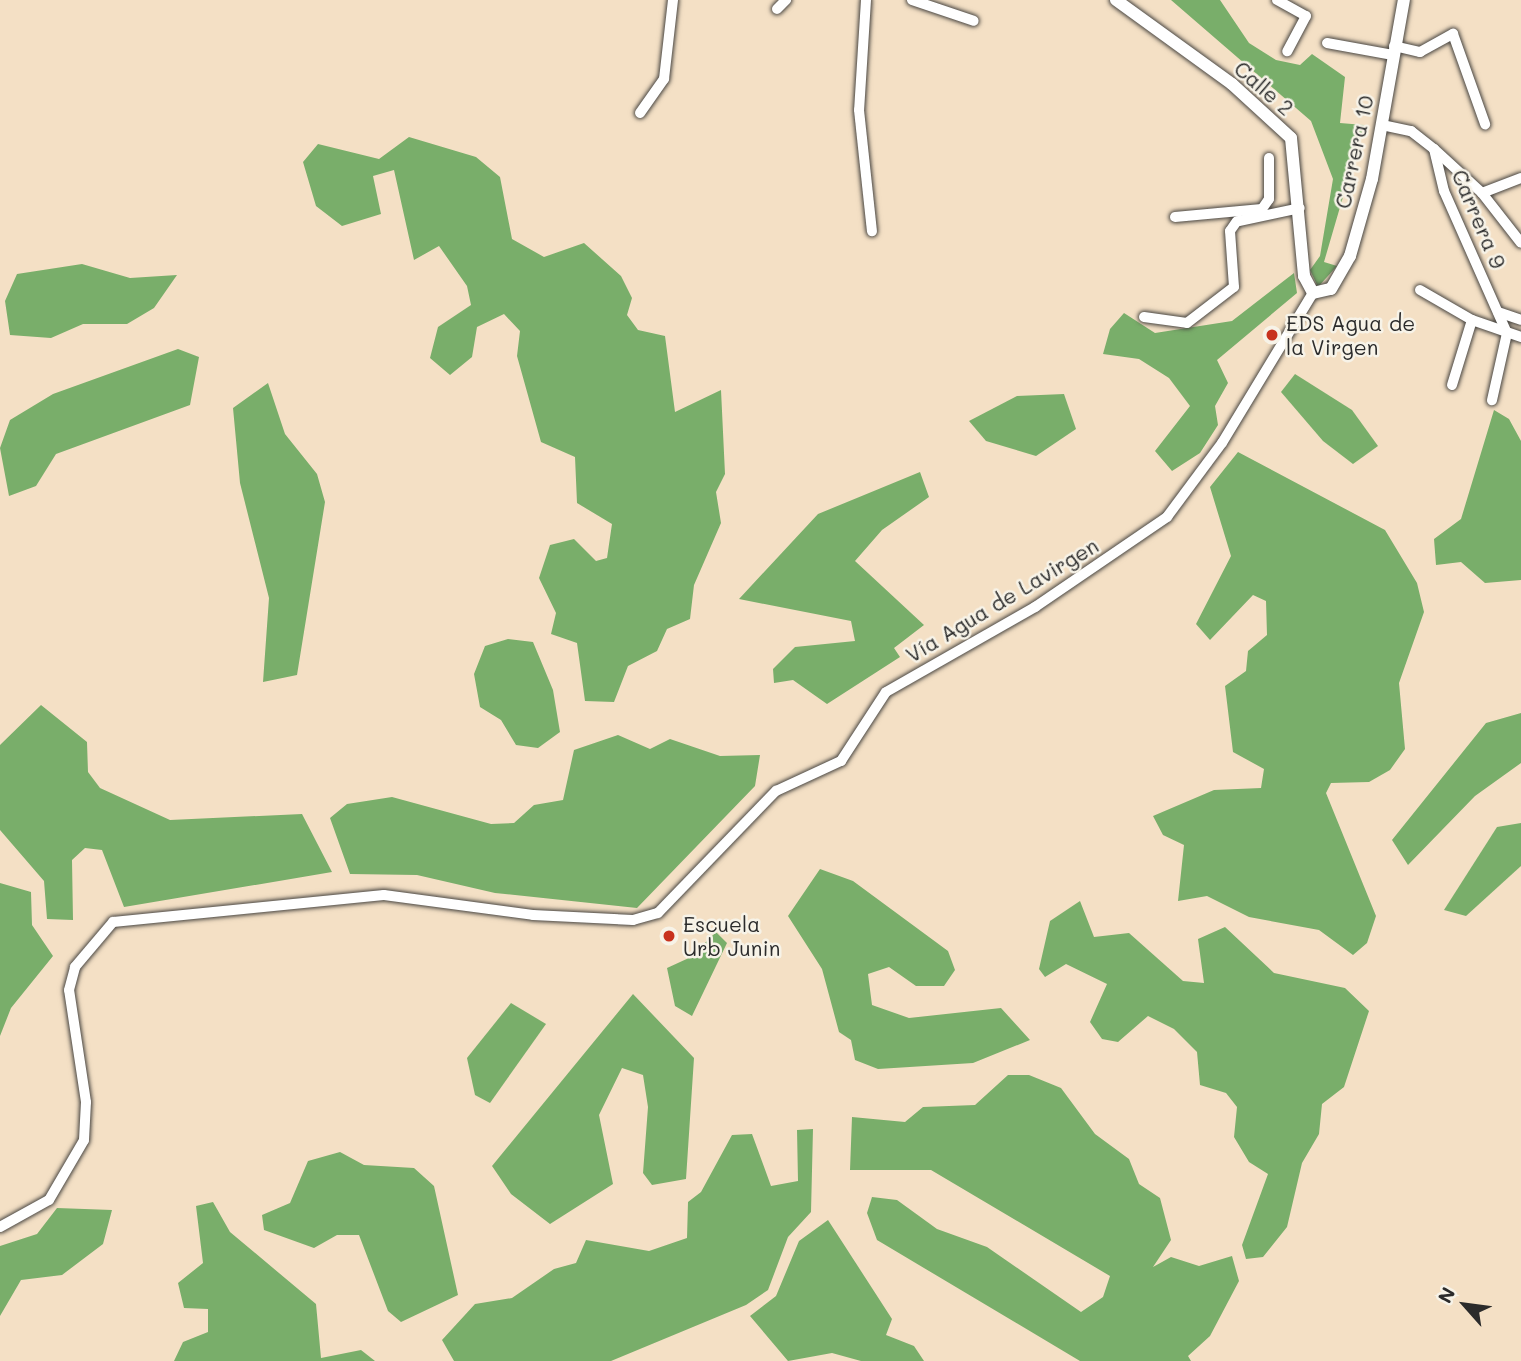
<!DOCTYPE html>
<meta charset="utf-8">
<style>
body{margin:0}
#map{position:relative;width:1521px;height:1361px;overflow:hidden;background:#f4e0c5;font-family:Mali,sans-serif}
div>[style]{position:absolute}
.forest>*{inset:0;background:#79ae6a}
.roads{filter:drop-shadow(0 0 2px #494642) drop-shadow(0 0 2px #494642)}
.minor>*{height:10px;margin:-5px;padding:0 5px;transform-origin:5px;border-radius:5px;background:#fff}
.tertiary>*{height:12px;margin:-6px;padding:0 6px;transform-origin:6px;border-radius:6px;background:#fff}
.dots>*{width:19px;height:19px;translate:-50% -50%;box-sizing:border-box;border:4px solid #f7f3e8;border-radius:50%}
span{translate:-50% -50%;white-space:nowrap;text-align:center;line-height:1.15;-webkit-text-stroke:5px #f7f3e8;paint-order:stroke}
.street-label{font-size:21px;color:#2b2b2b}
.poi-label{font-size:21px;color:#2b2b2b}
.left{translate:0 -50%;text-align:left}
.north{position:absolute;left:1430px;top:1270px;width:70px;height:70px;-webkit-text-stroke:5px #f7f3e8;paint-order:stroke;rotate:298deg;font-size:19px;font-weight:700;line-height:28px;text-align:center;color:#2b2b2b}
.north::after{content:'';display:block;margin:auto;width:24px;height:32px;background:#2b2b2b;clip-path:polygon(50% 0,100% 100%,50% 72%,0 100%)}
</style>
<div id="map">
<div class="forest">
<i style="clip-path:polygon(1171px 0,1220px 0,1249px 43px,1276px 60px,1300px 65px,1312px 54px,1345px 77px,1340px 123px,1364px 125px,1324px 262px,1337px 266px,1318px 287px,1310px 270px,1320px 256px,1333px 179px,1311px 121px)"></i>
<i style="clip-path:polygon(409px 137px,476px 157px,500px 177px,512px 239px,544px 257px,584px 243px,621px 276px,632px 298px,627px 315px,638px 330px,665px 336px,675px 412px,721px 390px,725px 474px,716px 492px,721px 523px,694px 585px,690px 619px,667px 629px,657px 651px,628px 666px,614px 702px,585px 701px,577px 643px,551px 634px,556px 613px,539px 578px,550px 545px,574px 539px,596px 561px,607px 558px,612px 524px,577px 503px,575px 457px,541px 442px,517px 356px,520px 331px,504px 314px,477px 327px,472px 357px,450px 375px,430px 358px,438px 327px,471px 305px,467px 286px,439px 246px,414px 260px,394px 170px,373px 176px,381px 214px,342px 226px,316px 206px,303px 162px,318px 144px,379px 159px)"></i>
<i style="clip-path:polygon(82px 264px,130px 278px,177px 275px,154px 308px,127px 324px,83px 324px,51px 338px,10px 335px,5px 301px,17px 274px)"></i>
<i style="clip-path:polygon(1294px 273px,1297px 293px,1217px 360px,1228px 383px,1215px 406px,1218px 425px,1200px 453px,1172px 471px,1155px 451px,1190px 406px,1169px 378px,1139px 359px,1103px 354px,1110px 329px,1124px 313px,1155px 333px,1232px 321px)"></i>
<i style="clip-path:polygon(178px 349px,199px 357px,190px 405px,56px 454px,36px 486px,9px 496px,0 448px,10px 420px,53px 394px)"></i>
<i style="clip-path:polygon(1295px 374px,1352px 410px,1378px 446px,1353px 464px,1323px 441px,1281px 392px)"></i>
<i style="clip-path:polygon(268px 383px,285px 434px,317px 474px,325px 502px,297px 675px,263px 682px,269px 598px,240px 483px,233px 408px)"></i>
<i style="clip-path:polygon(1064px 394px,1076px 429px,1036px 456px,986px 441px,969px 421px,1017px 396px)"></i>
<i style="clip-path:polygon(1494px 410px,1509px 419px,1521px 441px,1521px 580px,1485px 583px,1461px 562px,1436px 565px,1434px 539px,1461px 519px)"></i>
<i style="clip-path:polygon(1238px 452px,1385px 530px,1417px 583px,1424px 612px,1399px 683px,1405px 749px,1390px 770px,1369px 782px,1331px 783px,1326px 793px,1376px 916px,1367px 943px,1353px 955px,1319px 930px,1249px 917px,1207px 896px,1178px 901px,1184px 845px,1163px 835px,1153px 816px,1214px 790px,1261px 788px,1264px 769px,1233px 752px,1225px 686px,1246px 671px,1248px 651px,1267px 635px,1266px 601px,1253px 595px,1210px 640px,1196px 624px,1231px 556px,1210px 487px)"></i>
<i style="clip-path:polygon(920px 472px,929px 497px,882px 530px,855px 561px,924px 625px,894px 648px,900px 657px,827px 704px,793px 680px,774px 683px,773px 669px,795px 647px,855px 641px,851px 621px,739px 599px,818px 514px)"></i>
<i style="clip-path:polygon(508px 639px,533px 642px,553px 690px,560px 732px,538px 748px,516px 745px,501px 720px,480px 707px,474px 674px,485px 646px)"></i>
<i style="clip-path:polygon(41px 705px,87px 742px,88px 772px,100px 788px,170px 820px,302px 814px,332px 872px,124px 907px,102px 850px,85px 848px,72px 860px,73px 920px,47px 919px,44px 881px,0 830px,0 745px)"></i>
<i style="clip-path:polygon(1521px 713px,1521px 763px,1475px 796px,1408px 865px,1392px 840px,1486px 723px)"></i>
<i style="clip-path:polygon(618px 735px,650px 749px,670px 739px,720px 756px,760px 755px,755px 786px,637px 908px,495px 893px,417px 875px,350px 874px,330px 818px,347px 804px,392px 797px,491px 824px,514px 823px,534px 805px,563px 800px,574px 750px)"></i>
<i style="clip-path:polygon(1521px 823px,1521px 866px,1466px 916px,1444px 910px,1497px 827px)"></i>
<i style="clip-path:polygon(820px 869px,853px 881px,948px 951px,955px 970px,944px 986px,916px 986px,889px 967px,868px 974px,872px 1005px,909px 1018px,1001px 1008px,1030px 1040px,973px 1063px,878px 1069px,855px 1060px,851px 1040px,839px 1032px,822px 969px,788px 916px)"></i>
<i style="clip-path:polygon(0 883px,31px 892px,32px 925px,53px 956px,11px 1008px,0 1036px)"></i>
<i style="clip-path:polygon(1080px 901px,1094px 937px,1129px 933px,1183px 981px,1204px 983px,1198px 939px,1225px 927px,1274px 973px,1345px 988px,1369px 1011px,1344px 1087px,1322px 1104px,1319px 1134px,1302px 1163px,1287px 1227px,1263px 1257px,1246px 1259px,1242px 1245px,1268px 1174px,1249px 1162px,1234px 1137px,1237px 1107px,1226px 1093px,1200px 1085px,1197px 1052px,1174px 1029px,1148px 1016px,1118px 1042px,1102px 1039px,1090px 1022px,1107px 984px,1066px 964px,1045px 977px,1039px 969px,1050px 921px)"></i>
<i style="clip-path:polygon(716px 932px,727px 943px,692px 1016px,675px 1006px,667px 968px,691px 957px)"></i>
<i style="clip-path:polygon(633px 994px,694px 1058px,686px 1179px,652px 1185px,643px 1173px,648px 1107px,643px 1075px,622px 1068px,599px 1115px,613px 1184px,550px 1224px,511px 1194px,492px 1166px)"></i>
<i style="clip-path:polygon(511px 1003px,546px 1024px,490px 1103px,475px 1095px,467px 1058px)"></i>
<i style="clip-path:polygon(1008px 1075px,1029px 1075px,1061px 1088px,1095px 1134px,1129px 1159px,1139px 1184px,1160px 1198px,1171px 1240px,1153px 1267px,1171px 1257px,1199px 1266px,1232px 1256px,1239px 1281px,1210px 1336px,1188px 1356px,1191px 1361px,1080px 1361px,877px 1240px,867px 1213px,872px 1197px,897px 1200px,937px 1229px,987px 1247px,1081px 1312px,1103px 1297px,1110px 1276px,931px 1170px,850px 1170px,852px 1117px,905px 1122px,923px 1107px,975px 1105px)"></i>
<i style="clip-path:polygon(813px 1129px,811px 1212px,788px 1237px,768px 1290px,746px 1305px,611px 1361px,454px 1361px,442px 1340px,475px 1304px,512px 1298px,554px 1269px,576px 1263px,586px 1240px,649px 1251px,687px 1238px,688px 1202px,701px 1192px,732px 1135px,752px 1134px,771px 1186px,798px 1181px,797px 1130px)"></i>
<i style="clip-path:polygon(340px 1152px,364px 1165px,414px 1168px,434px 1186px,458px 1295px,401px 1322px,388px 1311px,359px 1235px,337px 1235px,314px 1248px,264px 1230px,262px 1215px,290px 1203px,308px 1161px)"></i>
<i style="clip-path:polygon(213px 1202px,230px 1232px,316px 1304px,321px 1358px,361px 1350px,375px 1361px,174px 1361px,183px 1342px,208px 1332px,208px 1309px,184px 1308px,178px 1283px,203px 1263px,196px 1206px)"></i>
<i style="clip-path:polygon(57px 1208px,112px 1210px,103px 1244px,62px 1275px,21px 1280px,0 1316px,0 1246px,37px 1234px)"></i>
<i style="clip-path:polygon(828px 1220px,892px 1319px,886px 1335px,914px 1346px,924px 1361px,861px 1361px,832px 1353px,788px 1361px,750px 1316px,776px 1296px,799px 1241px)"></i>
</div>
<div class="roads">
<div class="minor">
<i style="left:866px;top:0;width:110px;rotate:93.6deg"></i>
<i style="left:859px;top:110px;width:122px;rotate:83.9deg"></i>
<i style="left:912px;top:0;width:65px;rotate:18.7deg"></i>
<i style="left:1277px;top:0;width:33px;rotate:29deg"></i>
<i style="left:1306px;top:16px;width:40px;rotate:118deg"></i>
<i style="left:777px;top:9px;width:13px;rotate:-45deg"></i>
<i style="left:1327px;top:43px;width:67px;rotate:10.3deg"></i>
<i style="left:1394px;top:46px;width:27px;rotate:13deg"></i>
<i style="left:1420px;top:52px;width:38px;rotate:-29deg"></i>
<i style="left:1453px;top:34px;width:96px;rotate:70.4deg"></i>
<i style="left:640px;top:113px;width:42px;rotate:-54.8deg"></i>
<i style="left:664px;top:79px;width:80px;rotate:-83.5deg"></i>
<i style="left:1382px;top:125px;width:30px;rotate:12deg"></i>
<i style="left:1411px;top:131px;width:29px;rotate:38deg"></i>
<i style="left:1434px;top:149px;width:43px;rotate:76.6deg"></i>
<i style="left:1444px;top:191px;width:155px;rotate:66.1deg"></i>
<i style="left:1507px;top:333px;width:69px;rotate:102.6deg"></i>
<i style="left:1434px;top:149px;width:65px;rotate:42.5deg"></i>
<i style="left:1482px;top:193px;width:63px;rotate:52deg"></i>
<i style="left:1482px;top:193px;width:42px;rotate:-21deg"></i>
<i style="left:1175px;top:217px;width:87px;rotate:-5.3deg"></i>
<i style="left:1262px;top:209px;width:12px;rotate:-55deg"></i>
<i style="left:1269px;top:199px;width:41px;rotate:-90deg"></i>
<i style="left:1239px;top:221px;width:62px;rotate:-12deg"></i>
<i style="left:1420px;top:290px;width:60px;rotate:30deg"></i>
<i style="left:1472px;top:320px;width:52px;rotate:19.1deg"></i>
<i style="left:1498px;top:312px;width:24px;rotate:19deg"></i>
<i style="left:1144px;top:317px;width:43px;rotate:7.9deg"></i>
<i style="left:1187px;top:323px;width:59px;rotate:-37.5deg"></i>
<i style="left:1234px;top:287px;width:56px;rotate:-94.1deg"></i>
<i style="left:1230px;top:231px;width:12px;rotate:-55deg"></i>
<i style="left:1452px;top:385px;width:68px;rotate:-72.9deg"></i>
<i style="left:0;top:1227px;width:56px;rotate:-28.9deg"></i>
<i style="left:49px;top:1200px;width:69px;rotate:-59.7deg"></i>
<i style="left:84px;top:1140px;width:38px;rotate:-87deg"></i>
<i style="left:86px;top:1102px;width:113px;rotate:-98.6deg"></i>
<i style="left:69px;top:990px;width:24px;rotate:-75deg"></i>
<i style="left:75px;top:967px;width:59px;rotate:-49.8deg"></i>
<i style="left:113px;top:922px;width:272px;rotate:-5.7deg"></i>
<i style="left:384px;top:895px;width:150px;rotate:7.6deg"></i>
<i style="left:533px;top:915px;width:100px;rotate:2.9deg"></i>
<i style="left:633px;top:920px;width:26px;rotate:-16deg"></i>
<i style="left:658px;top:913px;width:170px;rotate:-46deg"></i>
<i style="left:776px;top:791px;width:72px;rotate:-24.8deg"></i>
<i style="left:841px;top:761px;width:82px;rotate:-56.9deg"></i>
<i style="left:886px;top:692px;width:172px;rotate:-29.7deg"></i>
<i style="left:1035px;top:607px;width:160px;rotate:-34.3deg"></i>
<i style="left:1167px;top:517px;width:92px;rotate:-53.4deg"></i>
<i style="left:1222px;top:443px;width:175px;rotate:-58.8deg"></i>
</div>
<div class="tertiary">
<i style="left:1116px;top:0;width:143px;rotate:35.9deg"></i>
<i style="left:1232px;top:84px;width:80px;rotate:42.5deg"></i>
<i style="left:1291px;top:138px;width:139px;rotate:84.6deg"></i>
<i style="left:1304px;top:276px;width:19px;rotate:62deg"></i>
<i style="left:1313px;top:293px;width:18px;rotate:-13deg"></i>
<i style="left:1331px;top:289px;width:38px;rotate:-60deg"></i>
<i style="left:1350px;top:256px;width:80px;rotate:-74.1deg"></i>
<i style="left:1372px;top:179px;width:182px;rotate:-79.9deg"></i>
</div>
</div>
<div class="dots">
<i style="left:1272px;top:335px;background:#c8321e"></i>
<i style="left:669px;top:936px;background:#c8321e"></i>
</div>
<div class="street-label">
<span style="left:1264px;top:88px;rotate:41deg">Calle 2</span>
<span style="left:1354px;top:152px;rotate:-78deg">Carrera 10</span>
<span style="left:1479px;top:219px;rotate:67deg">Carrera 9</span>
<span style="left:1002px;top:600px;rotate:-31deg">Vía Agua de Lavirgen</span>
</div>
<div class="poi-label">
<span class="left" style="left:1286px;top:335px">EDS Agua de<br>la Virgen</span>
<span class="left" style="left:683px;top:936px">Escuela<br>Urb Junin</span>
</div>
<div class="north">N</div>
</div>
